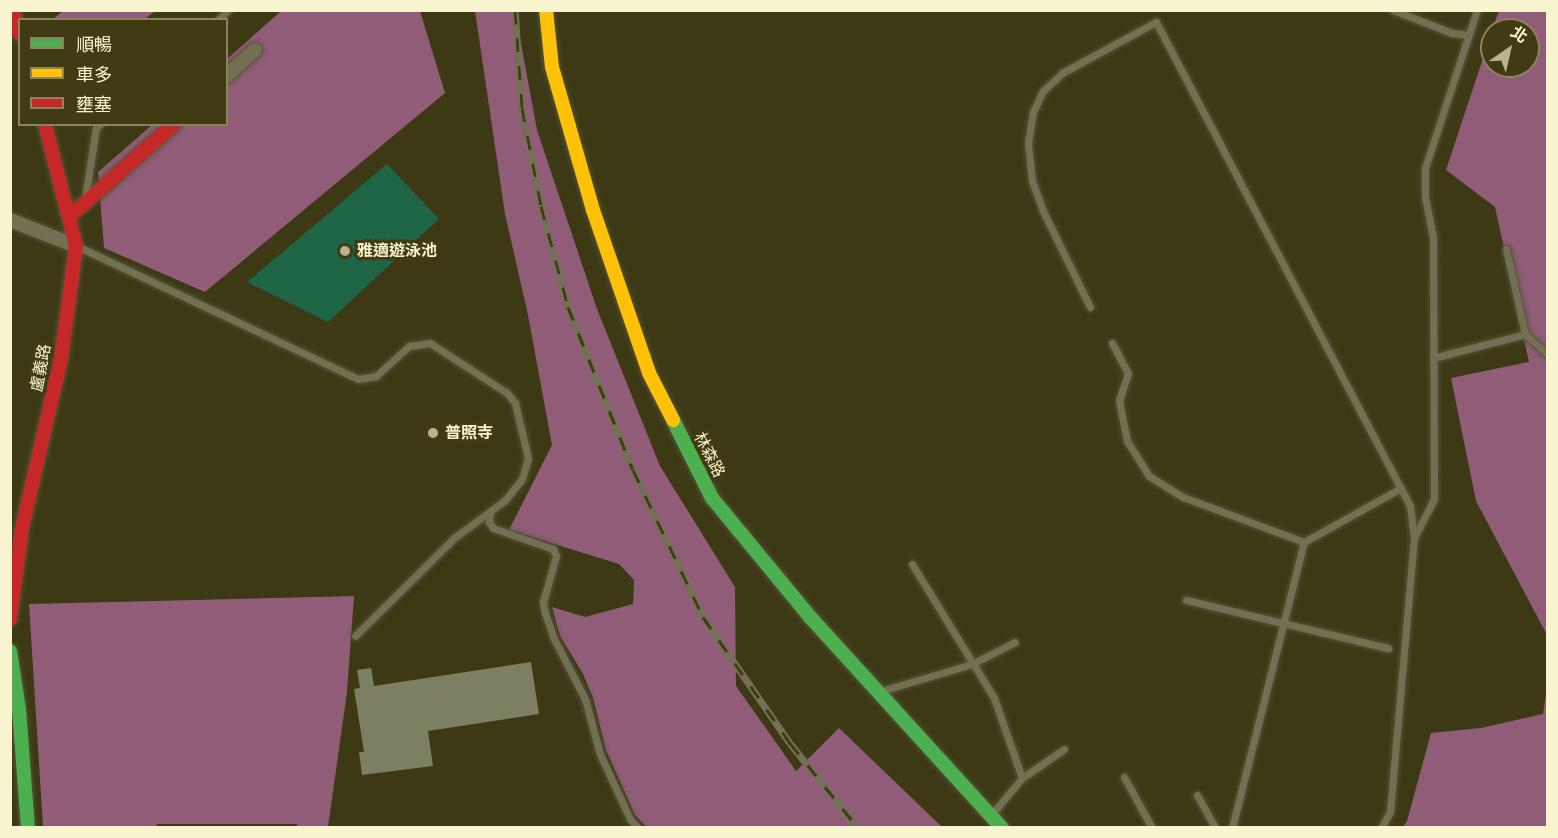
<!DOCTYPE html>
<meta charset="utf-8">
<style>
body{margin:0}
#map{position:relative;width:1558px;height:838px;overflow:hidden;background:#3c3914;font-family:"DM Sans","Noto Sans TC",sans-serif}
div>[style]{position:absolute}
.forest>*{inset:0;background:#905c77}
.water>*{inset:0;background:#1d6545}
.building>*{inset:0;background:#7c7f61}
.roads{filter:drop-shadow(0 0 2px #565338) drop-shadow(0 0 2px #565338)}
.lane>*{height:7px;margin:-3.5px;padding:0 3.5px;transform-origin:3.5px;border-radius:3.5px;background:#736f53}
.street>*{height:14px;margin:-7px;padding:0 7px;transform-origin:7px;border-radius:7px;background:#736f53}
.fast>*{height:14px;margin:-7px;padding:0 7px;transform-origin:7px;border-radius:7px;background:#4caf50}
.slow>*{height:14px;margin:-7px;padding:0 7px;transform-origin:7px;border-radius:7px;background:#ffc107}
.jam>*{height:14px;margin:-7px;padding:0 7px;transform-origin:7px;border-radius:7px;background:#c62828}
.rail>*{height:7px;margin-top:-3.5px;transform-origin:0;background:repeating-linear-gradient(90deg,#403b12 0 14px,#737055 0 28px);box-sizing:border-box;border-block:2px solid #737055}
.dots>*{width:16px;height:16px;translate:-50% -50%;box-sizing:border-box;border:3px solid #403b12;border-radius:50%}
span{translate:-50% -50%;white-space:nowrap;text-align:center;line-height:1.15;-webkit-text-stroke:6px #403b12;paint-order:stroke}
.poi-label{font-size:16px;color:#f8f4ce;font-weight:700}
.left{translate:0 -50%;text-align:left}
.street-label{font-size:16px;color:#f8f4ce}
.frame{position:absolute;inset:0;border:12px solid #f8f4ce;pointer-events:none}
.legend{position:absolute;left:18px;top:18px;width:210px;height:108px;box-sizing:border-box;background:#403b12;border:2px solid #8a855d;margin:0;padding:8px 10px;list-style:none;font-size:18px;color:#f8f4ce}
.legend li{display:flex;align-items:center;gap:12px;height:30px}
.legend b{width:30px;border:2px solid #8a855d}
.north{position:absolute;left:1480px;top:18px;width:60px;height:60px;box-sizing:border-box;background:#403b12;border:2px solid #8a855d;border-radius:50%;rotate:34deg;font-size:16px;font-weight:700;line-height:24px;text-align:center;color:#f8f4ce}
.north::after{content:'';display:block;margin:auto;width:21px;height:27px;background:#b6b38d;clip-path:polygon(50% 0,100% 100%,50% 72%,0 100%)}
</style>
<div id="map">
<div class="forest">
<i style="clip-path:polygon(63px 11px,63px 10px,155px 11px,145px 19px,53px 19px)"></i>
<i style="clip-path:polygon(281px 11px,420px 11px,445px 93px,205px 292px,104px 248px,98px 172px,152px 125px,226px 124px,227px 59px)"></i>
<i style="clip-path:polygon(475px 11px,515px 11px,537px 130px,597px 309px,660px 466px,735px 587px,736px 686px,796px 771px,839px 728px,942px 827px,647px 828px,635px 815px,606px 750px,593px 698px,583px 674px,560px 636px,552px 607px,585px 617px,633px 604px,634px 580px,619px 564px,509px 530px,552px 445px,528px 315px,505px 214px)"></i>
<i style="clip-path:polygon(1499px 11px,1547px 11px,1547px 635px,1476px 501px,1451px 378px,1529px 362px,1495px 207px,1446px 170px,1492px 31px,1492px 66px,1528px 66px,1528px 30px,1492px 30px)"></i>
<i style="clip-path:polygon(354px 596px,347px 692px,328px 827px,297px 827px,297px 824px,158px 824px,153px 828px,43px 827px,29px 604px)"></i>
<i style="clip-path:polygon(1547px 688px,1547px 827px,1403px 827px,1407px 821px,1431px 733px,1481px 728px,1543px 714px)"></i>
</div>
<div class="water">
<i style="clip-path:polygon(387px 164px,439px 219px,328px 322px,247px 282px)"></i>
</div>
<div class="building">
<i style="clip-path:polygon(531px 662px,539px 714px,428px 731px,433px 766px,362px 775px,359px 752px,364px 752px,354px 689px,360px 688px,357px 670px,371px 668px,374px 686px)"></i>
</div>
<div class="roads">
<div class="lane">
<i style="left:1393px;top:10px;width:63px;rotate:21.3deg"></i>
<i style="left:1452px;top:33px;width:17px;rotate:7deg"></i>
<i style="left:218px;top:20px;width:14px;rotate:-45deg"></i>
<i style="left:85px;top:198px;width:71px;rotate:-81.1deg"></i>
<i style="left:96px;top:128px;width:6px;rotate:-45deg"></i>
<i style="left:79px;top:247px;width:309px;rotate:25.3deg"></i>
<i style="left:358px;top:379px;width:18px;rotate:-9deg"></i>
<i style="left:376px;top:376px;width:45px;rotate:-42.3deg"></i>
<i style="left:409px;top:346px;width:21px;rotate:-8deg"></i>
<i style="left:430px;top:343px;width:92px;rotate:33deg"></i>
<i style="left:507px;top:393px;width:13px;rotate:51deg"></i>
<i style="left:515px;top:403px;width:57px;rotate:76.7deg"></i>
<i style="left:528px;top:458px;width:22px;rotate:106deg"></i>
<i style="left:522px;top:479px;width:28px;rotate:129deg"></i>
<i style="left:504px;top:501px;width:62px;rotate:143.5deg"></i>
<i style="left:454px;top:538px;width:139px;rotate:135.3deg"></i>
<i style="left:1506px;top:249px;width:87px;rotate:77.4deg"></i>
<i style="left:1525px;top:334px;width:31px;rotate:42deg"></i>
<i style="left:1090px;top:307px;width:107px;rotate:-116.1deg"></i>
<i style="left:1043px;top:211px;width:32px;rotate:-110deg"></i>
<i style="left:1032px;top:181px;width:38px;rotate:-96deg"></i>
<i style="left:1028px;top:143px;width:31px;rotate:-81deg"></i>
<i style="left:1033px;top:112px;width:23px;rotate:-65deg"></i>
<i style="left:1043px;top:91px;width:26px;rotate:-43deg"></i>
<i style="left:1062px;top:73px;width:107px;rotate:-28.5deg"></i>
<i style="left:1156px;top:22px;width:547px;rotate:62.31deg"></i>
<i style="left:1410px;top:506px;width:32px;rotate:83deg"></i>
<i style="left:1112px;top:343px;width:34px;rotate:62deg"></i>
<i style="left:1128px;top:373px;width:28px;rotate:108deg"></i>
<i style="left:1119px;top:400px;width:42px;rotate:79deg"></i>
<i style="left:1127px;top:441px;width:41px;rotate:57.8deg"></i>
<i style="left:1149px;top:476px;width:40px;rotate:32deg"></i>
<i style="left:1183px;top:497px;width:129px;rotate:20.4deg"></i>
<i style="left:1304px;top:542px;width:111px;rotate:-29.1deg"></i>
<i style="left:1433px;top:358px;width:95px;rotate:-14.6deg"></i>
<i style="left:490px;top:512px;width:10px;rotate:96deg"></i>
<i style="left:489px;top:522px;width:7px;rotate:56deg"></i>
<i style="left:493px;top:528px;width:64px;rotate:19.3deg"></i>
<i style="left:553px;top:549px;width:8px;rotate:67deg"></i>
<i style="left:556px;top:556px;width:48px;rotate:105.8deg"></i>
<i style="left:543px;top:602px;width:11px;rotate:80deg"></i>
<i style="left:545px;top:613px;width:28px;rotate:71deg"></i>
<i style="left:554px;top:639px;width:68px;rotate:62.7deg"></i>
<i style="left:585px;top:699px;width:57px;rotate:74.7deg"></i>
<i style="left:600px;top:754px;width:72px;rotate:65.2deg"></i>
<i style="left:630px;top:819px;width:12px;rotate:48deg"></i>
<i style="left:912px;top:564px;width:157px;rotate:58.5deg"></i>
<i style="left:994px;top:698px;width:85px;rotate:70.7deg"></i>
<i style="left:1022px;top:778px;width:47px;rotate:129.8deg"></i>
<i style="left:1186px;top:600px;width:208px;rotate:13.4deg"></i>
<i style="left:881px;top:691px;width:95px;rotate:-16.5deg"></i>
<i style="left:972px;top:664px;width:48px;rotate:-27.1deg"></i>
<i style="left:1124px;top:777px;width:58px;rotate:61.2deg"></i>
<i style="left:1022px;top:778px;width:51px;rotate:-34.6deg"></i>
<i style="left:1197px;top:795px;width:38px;rotate:61deg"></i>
<i style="left:1232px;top:828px;width:295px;rotate:-75.9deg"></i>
<i style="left:1381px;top:828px;width:18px;rotate:-61deg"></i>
<i style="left:1390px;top:812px;width:275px;rotate:-85deg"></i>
<i style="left:1414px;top:538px;width:44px;rotate:-62.9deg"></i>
<i style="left:1434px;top:499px;width:261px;rotate:-90.2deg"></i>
<i style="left:1433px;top:238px;width:42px;rotate:-101deg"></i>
<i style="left:1425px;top:197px;width:29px;rotate:-90deg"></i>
<i style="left:1425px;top:168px;width:166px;rotate:-71.8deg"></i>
</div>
<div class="street">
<i style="left:226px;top:76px;width:39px;rotate:-42deg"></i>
<i style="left:10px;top:220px;width:71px;rotate:21.5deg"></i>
</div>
<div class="fast">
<i style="left:673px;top:420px;width:87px;rotate:63.4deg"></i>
<i style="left:712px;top:498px;width:154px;rotate:50.5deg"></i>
<i style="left:810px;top:617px;width:285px;rotate:47.7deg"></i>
<i style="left:10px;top:651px;width:59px;rotate:81.2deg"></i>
<i style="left:19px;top:709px;width:119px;rotate:85.7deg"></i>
</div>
<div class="slow">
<i style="left:546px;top:10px;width:57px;rotate:84deg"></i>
<i style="left:552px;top:67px;width:149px;rotate:74deg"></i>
<i style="left:593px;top:210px;width:172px;rotate:71deg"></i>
<i style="left:649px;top:373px;width:53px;rotate:62.9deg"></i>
</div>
<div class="jam">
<i style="left:13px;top:10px;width:25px;rotate:74deg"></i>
<i style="left:69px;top:217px;width:140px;rotate:-41.5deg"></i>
<i style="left:10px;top:619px;width:92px;rotate:-82.5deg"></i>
<i style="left:22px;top:528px;width:173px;rotate:-77deg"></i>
<i style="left:61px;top:359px;width:114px;rotate:-82.4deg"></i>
<i style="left:76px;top:246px;width:126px;rotate:-104.3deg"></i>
</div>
</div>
<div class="rail">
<i style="left:515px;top:10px;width:98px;rotate:85.9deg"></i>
<i style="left:522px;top:108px;width:100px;rotate:79deg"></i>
<i style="left:541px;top:206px;width:105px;rotate:75deg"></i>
<i style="left:568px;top:307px;width:175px;rotate:68.3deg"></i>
<i style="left:633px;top:470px;width:163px;rotate:64.5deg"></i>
<i style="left:703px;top:617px;width:153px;rotate:55.4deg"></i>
<i style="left:790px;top:743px;width:109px;rotate:51.3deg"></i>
</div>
<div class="dots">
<i style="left:345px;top:251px;background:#b6b38d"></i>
<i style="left:433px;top:433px;background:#b6b38d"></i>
</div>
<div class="poi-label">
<span class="left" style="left:357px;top:251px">雅適遊泳池</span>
<span class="left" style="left:445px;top:433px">普照寺</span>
</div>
<div class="street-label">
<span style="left:41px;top:368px;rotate:-79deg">盧義路</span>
<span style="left:709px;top:455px;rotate:63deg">林森路</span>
</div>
<div class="frame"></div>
<ul class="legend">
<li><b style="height:8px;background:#4caf50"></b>順暢</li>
<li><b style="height:8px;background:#ffc107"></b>車多</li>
<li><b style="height:8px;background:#c62828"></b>壅塞</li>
</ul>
<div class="north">北</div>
</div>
